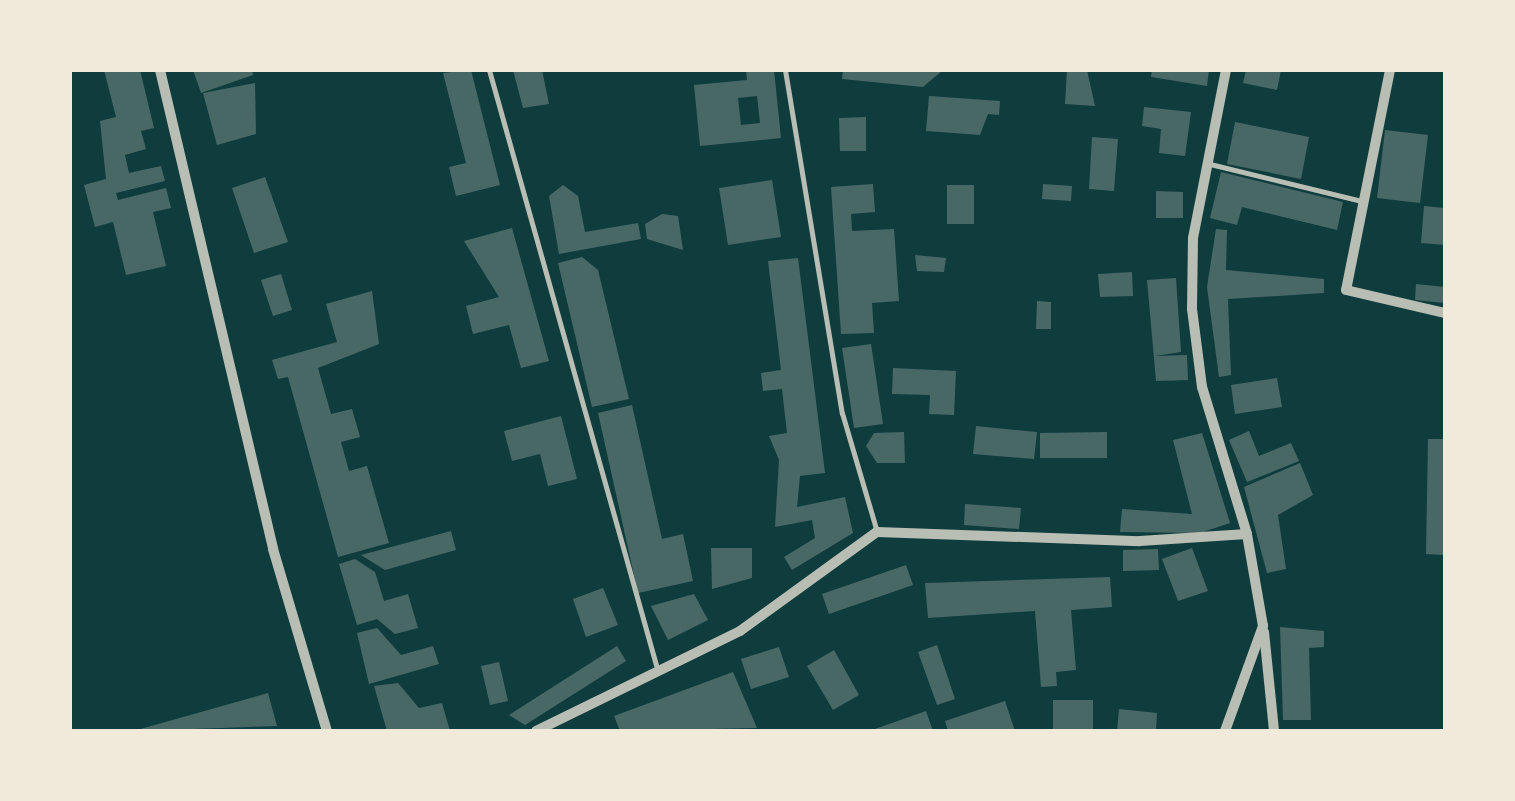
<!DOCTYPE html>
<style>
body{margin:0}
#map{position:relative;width:1515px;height:801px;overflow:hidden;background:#0f3d3e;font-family:"Source Serif 4",serif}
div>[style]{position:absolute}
.building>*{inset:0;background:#486865}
.service>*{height:5px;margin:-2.5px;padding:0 2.5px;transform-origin:2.5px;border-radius:2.5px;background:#b8beb3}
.minor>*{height:10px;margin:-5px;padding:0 5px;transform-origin:5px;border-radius:5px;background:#b8beb3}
span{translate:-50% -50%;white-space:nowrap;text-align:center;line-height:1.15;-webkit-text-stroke:10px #f1e9da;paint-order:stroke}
.frame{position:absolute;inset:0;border:72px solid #f1e9da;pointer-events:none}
</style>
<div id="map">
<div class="building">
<i style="clip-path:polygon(104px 70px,140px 70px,154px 128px,141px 131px,146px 149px,125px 155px,129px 173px,161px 166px,165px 181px,116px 193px,118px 200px,166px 188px,171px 208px,153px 212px,166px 266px,126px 275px,113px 222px,95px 227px,84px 185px,106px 179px,100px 121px,116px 117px)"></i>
<i style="clip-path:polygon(193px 70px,252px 70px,253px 75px,201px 93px)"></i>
<i style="clip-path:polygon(471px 70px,500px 185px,456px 196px,449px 167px,466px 163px,443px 73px)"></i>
<i style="clip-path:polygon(513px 70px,542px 70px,549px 104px,523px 108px)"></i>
<i style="clip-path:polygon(evenodd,746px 70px,774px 70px,781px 138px,700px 146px,694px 85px,747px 80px,746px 70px,757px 96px,760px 123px,741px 125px,738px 98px,757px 96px)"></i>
<i style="clip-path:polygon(843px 70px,943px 70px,923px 87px,842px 79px)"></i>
<i style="clip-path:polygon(1067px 70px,1087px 70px,1095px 106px,1065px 104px)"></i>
<i style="clip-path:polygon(1152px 70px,1209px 70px,1207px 86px,1151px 77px)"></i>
<i style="clip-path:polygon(1246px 70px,1281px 70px,1277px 90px,1243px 83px)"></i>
<i style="clip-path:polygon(255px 83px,256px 134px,217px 145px,203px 93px)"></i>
<i style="clip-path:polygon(929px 96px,1000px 101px,999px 115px,988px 114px,980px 135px,926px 131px)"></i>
<i style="clip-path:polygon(1144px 107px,1191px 112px,1185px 156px,1159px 153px,1161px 129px,1142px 126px)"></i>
<i style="clip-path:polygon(866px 117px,866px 151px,840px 151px,839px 118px)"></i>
<i style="clip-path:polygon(1235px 122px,1309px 137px,1301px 179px,1227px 164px)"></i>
<i style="clip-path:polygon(1385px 130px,1428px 135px,1420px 203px,1377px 198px)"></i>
<i style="clip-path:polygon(1092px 137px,1118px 139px,1114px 191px,1089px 189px)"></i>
<i style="clip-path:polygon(1221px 172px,1343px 202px,1337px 230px,1242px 207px,1237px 225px,1210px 218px)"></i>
<i style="clip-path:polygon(265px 177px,288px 242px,254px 253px,232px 188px)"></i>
<i style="clip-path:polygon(772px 180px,781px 237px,728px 245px,719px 188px)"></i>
<i style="clip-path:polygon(873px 184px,875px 212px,851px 214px,852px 231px,894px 229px,899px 301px,872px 303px,874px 333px,841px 334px,831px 187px)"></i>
<i style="clip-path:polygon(1043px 184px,1072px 186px,1071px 201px,1042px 199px)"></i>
<i style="clip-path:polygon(563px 185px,578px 196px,585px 232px,638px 223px,641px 239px,559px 254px,549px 196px)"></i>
<i style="clip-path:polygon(947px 185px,974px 185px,974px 224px,947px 224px)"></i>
<i style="clip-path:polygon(1156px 191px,1183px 192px,1183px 218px,1156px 218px)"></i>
<i style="clip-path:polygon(1424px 206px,1445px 208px,1445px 245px,1421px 243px)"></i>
<i style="clip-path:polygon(662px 214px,678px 216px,683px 250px,647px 239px,645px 224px)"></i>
<i style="clip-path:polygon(512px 228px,549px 361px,521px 368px,509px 325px,473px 334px,466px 306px,499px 297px,464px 241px)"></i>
<i style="clip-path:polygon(1216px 229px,1227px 230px,1226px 270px,1324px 279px,1324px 293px,1228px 299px,1231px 375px,1219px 377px,1207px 287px)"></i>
<i style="clip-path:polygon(915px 255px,946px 258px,944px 272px,917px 271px)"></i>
<i style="clip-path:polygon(582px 257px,598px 270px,629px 399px,592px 407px,558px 263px)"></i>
<i style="clip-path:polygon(798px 258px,825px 473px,800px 476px,797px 507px,845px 497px,853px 533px,792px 570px,784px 557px,815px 538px,812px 520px,775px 527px,779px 460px,769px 436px,787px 433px,782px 389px,763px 391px,761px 373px,781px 370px,768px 261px)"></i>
<i style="clip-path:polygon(1132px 272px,1133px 296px,1100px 297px,1098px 274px)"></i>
<i style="clip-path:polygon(281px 274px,292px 310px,273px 316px,261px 280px)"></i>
<i style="clip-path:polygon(1176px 278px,1181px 352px,1155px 356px,1187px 355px,1188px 380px,1156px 381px,1147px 280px)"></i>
<i style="clip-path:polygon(1416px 284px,1445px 287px,1445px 303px,1415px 300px)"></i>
<i style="clip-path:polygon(372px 291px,379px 344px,318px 368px,331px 414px,352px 409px,360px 437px,341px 442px,349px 471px,367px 466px,389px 543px,338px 557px,288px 377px,278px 379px,272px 360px,337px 342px,326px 304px)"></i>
<i style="clip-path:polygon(1037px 301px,1051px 302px,1051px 329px,1036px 329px)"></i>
<i style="clip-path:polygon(871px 344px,883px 424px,854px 428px,842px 348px)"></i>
<i style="clip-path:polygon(893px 368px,956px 371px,954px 415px,929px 414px,930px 395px,892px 394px)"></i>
<i style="clip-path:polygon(1277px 378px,1282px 407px,1235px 414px,1231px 385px)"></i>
<i style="clip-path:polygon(632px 405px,662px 539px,683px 534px,693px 581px,638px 593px,598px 413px)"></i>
<i style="clip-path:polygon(561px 416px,577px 479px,548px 486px,540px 454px,512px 461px,504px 431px)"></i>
<i style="clip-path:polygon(976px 426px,1037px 432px,1034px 459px,973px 454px)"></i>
<i style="clip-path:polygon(1249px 431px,1259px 456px,1291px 443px,1299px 461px,1247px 482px,1229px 440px)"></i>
<i style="clip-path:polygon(904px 432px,905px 463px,877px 463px,866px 446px,874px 433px)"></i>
<i style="clip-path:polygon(1107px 432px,1107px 458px,1040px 458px,1040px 433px)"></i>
<i style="clip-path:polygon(1202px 433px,1230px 523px,1200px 533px,1120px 532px,1122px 509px,1192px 514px,1173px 440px)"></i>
<i style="clip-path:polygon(1428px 439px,1445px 439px,1445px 555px,1426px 554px)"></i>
<i style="clip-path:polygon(1300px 463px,1313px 495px,1278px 515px,1286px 569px,1267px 573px,1244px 487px)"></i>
<i style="clip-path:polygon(965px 504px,1021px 508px,1019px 529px,964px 525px)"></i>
<i style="clip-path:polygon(451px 531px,456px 550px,385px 570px,361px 555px)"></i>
<i style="clip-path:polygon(711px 548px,752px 548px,752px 578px,712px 589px)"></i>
<i style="clip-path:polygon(1192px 548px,1208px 591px,1178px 601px,1162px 559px)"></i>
<i style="clip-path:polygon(1158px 549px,1159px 570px,1123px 571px,1123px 550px)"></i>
<i style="clip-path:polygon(355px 559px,375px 572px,384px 601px,408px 594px,418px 628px,395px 634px,377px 619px,357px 625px,339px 564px)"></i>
<i style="clip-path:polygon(906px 565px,913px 585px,829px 614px,822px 594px)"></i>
<i style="clip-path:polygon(1110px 577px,1112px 607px,1071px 610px,1076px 670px,1056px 672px,1057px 686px,1041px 687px,1035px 611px,928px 618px,925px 583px)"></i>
<i style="clip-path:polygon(603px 588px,618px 625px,586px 637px,573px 599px)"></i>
<i style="clip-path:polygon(694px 594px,708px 620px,668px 640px,651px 606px)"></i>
<i style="clip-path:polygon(1280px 627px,1324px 631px,1324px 647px,1309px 648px,1311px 720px,1283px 720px)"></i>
<i style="clip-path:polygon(377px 628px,401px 655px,433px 646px,439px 664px,369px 684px,357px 633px)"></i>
<i style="clip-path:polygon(937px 645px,955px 699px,937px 705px,918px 652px)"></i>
<i style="clip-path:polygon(617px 646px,626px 661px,525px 725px,509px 715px)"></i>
<i style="clip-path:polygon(779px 647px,789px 677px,751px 689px,741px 659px)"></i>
<i style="clip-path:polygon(834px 650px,859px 695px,833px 710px,807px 666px)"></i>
<i style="clip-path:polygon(499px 662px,508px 701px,490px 705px,481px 666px)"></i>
<i style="clip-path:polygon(733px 672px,757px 728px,620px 731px,614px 716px)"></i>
<i style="clip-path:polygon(398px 683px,419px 708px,442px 703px,450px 731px,387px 731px,374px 686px)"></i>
<i style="clip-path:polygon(268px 693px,277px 726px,137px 731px,137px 730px)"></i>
<i style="clip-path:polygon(1053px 700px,1093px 700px,1093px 731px,1053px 731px)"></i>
<i style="clip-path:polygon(1005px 701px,1015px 731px,948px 731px,945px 721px)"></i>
<i style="clip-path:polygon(1119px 709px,1157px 713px,1156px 731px,1117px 731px)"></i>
<i style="clip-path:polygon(926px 711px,933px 731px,872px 731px,872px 730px)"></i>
</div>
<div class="service">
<i style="left:489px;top:70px;width:618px;rotate:74.32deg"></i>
<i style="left:785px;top:70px;width:348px;rotate:80.6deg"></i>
<i style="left:842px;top:413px;width:124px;rotate:73.6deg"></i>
<i style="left:1210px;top:164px;width:156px;rotate:13.7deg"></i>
</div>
<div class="minor">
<i style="left:160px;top:70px;width:492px;rotate:76.7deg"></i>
<i style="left:273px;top:549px;width:190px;rotate:73.5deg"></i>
<i style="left:1390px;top:70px;width:224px;rotate:101.3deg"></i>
<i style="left:1346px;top:290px;width:102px;rotate:13.1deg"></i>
<i style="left:1264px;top:632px;width:100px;rotate:84.2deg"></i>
<i style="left:536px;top:731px;width:227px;rotate:-26.1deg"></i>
<i style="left:740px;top:631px;width:169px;rotate:-35.9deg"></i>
<i style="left:877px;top:532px;width:263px;rotate:2deg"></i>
<i style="left:1140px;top:541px;width:107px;rotate:-3.7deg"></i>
<i style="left:1225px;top:731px;width:112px;rotate:-70.1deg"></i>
<i style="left:1263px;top:626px;width:93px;rotate:-99.9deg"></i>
<i style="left:1247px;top:534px;width:154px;rotate:-107deg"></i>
<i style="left:1202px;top:387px;width:79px;rotate:-97.3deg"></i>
<i style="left:1192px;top:309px;width:71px;rotate:-89.2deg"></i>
<i style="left:1193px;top:238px;width:171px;rotate:-78.9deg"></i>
</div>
<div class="frame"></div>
</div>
